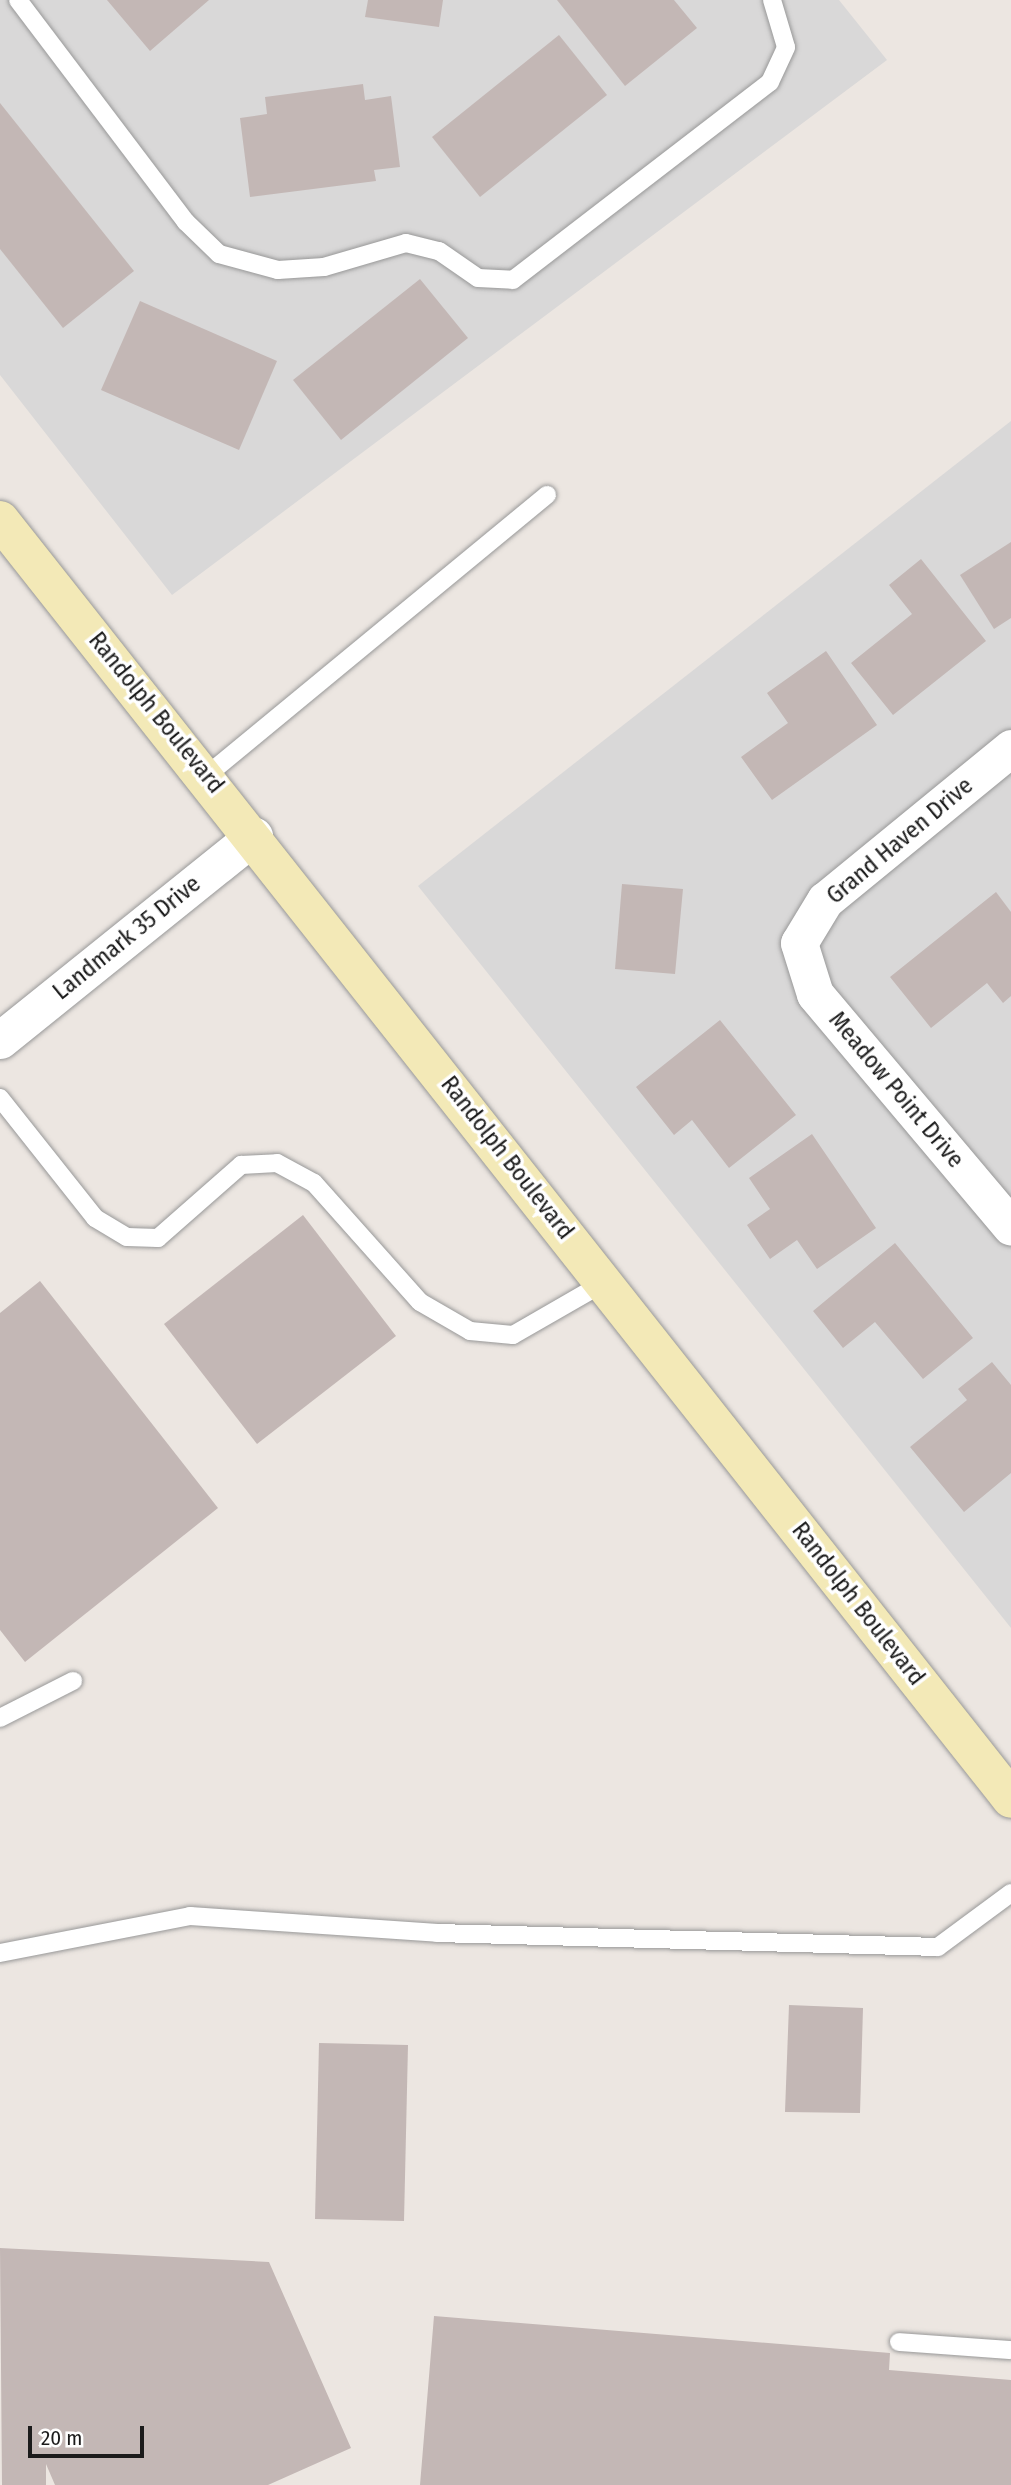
<!DOCTYPE html>
<style>
body{margin:0}
#map{position:relative;width:1011px;height:2485px;overflow:hidden;background:#ece6e1;font-family:"Fira Sans Condensed",sans-serif}
div>[style]{position:absolute}
.residential>*{inset:0;background:#d9d8d8}
.building>*{inset:0;background:#c3b7b5}
.roads{filter:drop-shadow(0 0 2px #989898) drop-shadow(0 0 2px #989898)}
.lane>*{height:18px;margin:-9px;padding:0 9px;transform-origin:9px;border-radius:9px;background:#fff}
.street>*{height:37px;margin:-18.5px;padding:0 18.5px;transform-origin:18.5px;border-radius:18.5px;background:#fff}
.secondary>*{height:38px;margin:-19px;padding:0 19px;transform-origin:19px;border-radius:19px;background:#f3e9b7}
span{translate:-50% -50%;white-space:nowrap;text-align:center;line-height:1.15;-webkit-text-stroke:7px #fff;paint-order:stroke}
.street-label{font-size:24px;color:#1b1b1b}
.scale{position:absolute;left:28px;top:2426px;width:116px;height:32px;box-sizing:border-box;border:4px solid #1b1b1b;border-top:0;padding-left:9px;font-size:21px;line-height:24px;white-space:nowrap;color:#1b1b1b;-webkit-text-stroke:5px #fff;paint-order:stroke}
</style>
<div id="map">
<div class="residential">
<i style="clip-path:polygon(0 0,839px 0,887px 60px,172px 595px,0 375px)"></i>
<i style="clip-path:polygon(1011px 421px,1011px 1628px,418px 886px)"></i>
</div>
<div class="building">
<i style="clip-path:polygon(107px 0,209px 0,150px 51px)"></i>
<i style="clip-path:polygon(368px 0,443px 0,439px 27px,365px 17px)"></i>
<i style="clip-path:polygon(557px 0,674px 0,697px 28px,625px 86px)"></i>
<i style="clip-path:polygon(559px 35px,607px 95px,480px 197px,432px 137px)"></i>
<i style="clip-path:polygon(363px 84px,365px 100px,391px 96px,400px 167px,374px 170px,376px 181px,250px 197px,240px 118px,267px 114px,265px 97px)"></i>
<i style="clip-path:polygon(0 103px,134px 271px,63px 328px,0 249px)"></i>
<i style="clip-path:polygon(420px 279px,468px 338px,341px 440px,293px 380px)"></i>
<i style="clip-path:polygon(140px 301px,277px 361px,239px 450px,101px 390px)"></i>
<i style="clip-path:polygon(1011px 542px,1011px 618px,994px 629px,960px 575px)"></i>
<i style="clip-path:polygon(921px 559px,986px 641px,893px 715px,851px 663px,912px 614px,889px 585px)"></i>
<i style="clip-path:polygon(826px 651px,877px 725px,772px 800px,741px 757px,788px 723px,767px 693px)"></i>
<i style="clip-path:polygon(622px 884px,683px 889px,675px 974px,615px 969px)"></i>
<i style="clip-path:polygon(996px 892px,1011px 912px,1011px 996px,1003px 1003px,987px 983px,931px 1028px,890px 977px)"></i>
<i style="clip-path:polygon(720px 1020px,796px 1115px,729px 1168px,692px 1120px,674px 1135px,636px 1087px)"></i>
<i style="clip-path:polygon(812px 1134px,876px 1228px,817px 1269px,797px 1240px,770px 1259px,747px 1225px,770px 1209px,749px 1178px)"></i>
<i style="clip-path:polygon(303px 1215px,396px 1336px,257px 1444px,164px 1324px)"></i>
<i style="clip-path:polygon(895px 1243px,973px 1338px,923px 1379px,875px 1322px,843px 1348px,813px 1311px)"></i>
<i style="clip-path:polygon(40px 1281px,218px 1508px,25px 1662px,0 1630px,0 1313px)"></i>
<i style="clip-path:polygon(992px 1362px,1011px 1385px,1011px 1473px,964px 1512px,910px 1447px,967px 1400px,958px 1389px)"></i>
<i style="clip-path:polygon(789px 2005px,863px 2008px,860px 2113px,785px 2112px)"></i>
<i style="clip-path:polygon(319px 2043px,408px 2045px,404px 2221px,315px 2219px)"></i>
<i style="clip-path:polygon(0 2248px,269px 2262px,351px 2448px,268px 2485px,55px 2485px,46px 2464px,46px 2485px,2px 2485px)"></i>
<i style="clip-path:polygon(434px 2316px,890px 2353px,889px 2370px,1011px 2380px,1011px 2485px,420px 2485px)"></i>
</div>
<div class="roads">
<div class="lane">
<i style="left:18px;top:0;width:278px;rotate:52.9deg"></i>
<i style="left:186px;top:222px;width:46px;rotate:44.1deg"></i>
<i style="left:219px;top:254px;width:61px;rotate:15.2deg"></i>
<i style="left:278px;top:270px;width:46px;rotate:-3.7deg"></i>
<i style="left:324px;top:267px;width:85px;rotate:-16.3deg"></i>
<i style="left:406px;top:243px;width:34px;rotate:14deg"></i>
<i style="left:439px;top:251px;width:47px;rotate:34.7deg"></i>
<i style="left:478px;top:278px;width:35px;rotate:3deg"></i>
<i style="left:513px;top:280px;width:324px;rotate:-37.6deg"></i>
<i style="left:770px;top:82px;width:38px;rotate:-65deg"></i>
<i style="left:786px;top:47px;width:49px;rotate:-106.6deg"></i>
<i style="left:206px;top:776px;width:442px;rotate:-39.5deg"></i>
<i style="left:0;top:1098px;width:153px;rotate:51.6deg"></i>
<i style="left:95px;top:1218px;width:37px;rotate:31deg"></i>
<i style="left:127px;top:1237px;width:31px;rotate:2deg"></i>
<i style="left:158px;top:1238px;width:111px;rotate:-41.3deg"></i>
<i style="left:241px;top:1165px;width:36px;rotate:-3deg"></i>
<i style="left:277px;top:1163px;width:42px;rotate:28.4deg"></i>
<i style="left:314px;top:1183px;width:159px;rotate:48.3deg"></i>
<i style="left:420px;top:1302px;width:58px;rotate:30.1deg"></i>
<i style="left:470px;top:1331px;width:43px;rotate:5.3deg"></i>
<i style="left:513px;top:1335px;width:106px;rotate:-29.9deg"></i>
<i style="left:0;top:1718px;width:82px;rotate:-26.9deg"></i>
<i style="left:0;top:1953px;width:194px;rotate:-11deg"></i>
<i style="left:190px;top:1916px;width:248px;rotate:3.9deg"></i>
<i style="left:437px;top:1933px;width:501px;rotate:1.6deg"></i>
<i style="left:938px;top:1947px;width:91px;rotate:-36.5deg"></i>
<i style="left:899px;top:2342px;width:112px;rotate:4.1deg"></i>
</div>
<div class="street">
<i style="left:1011px;top:748px;width:240px;rotate:140.7deg"></i>
<i style="left:825px;top:900px;width:50px;rotate:121.2deg"></i>
<i style="left:799px;top:943px;width:53px;rotate:72.6deg"></i>
<i style="left:815px;top:994px;width:304px;rotate:49.9deg"></i>
<i style="left:0;top:1040px;width:326px;rotate:-38.8deg"></i>
</div>
<div class="secondary">
<i style="left:0;top:520px;width:1630px;rotate:51.67deg"></i>
</div>
</div>
<div class="street-label">
<span style="left:156px;top:713px;rotate:51deg">Randolph Boulevard</span>
<span style="left:900px;top:841px;rotate:-40deg">Grand Haven Drive</span>
<span style="left:127px;top:938px;rotate:-39deg">Landmark 35 Drive</span>
<span style="left:896px;top:1090px;rotate:50deg">Meadow Point Drive</span>
<span style="left:507px;top:1158px;rotate:52deg">Randolph Boulevard</span>
<span style="left:858px;top:1604px;rotate:52deg">Randolph Boulevard</span>
</div>
<div class="scale">20 m</div>
</div>
